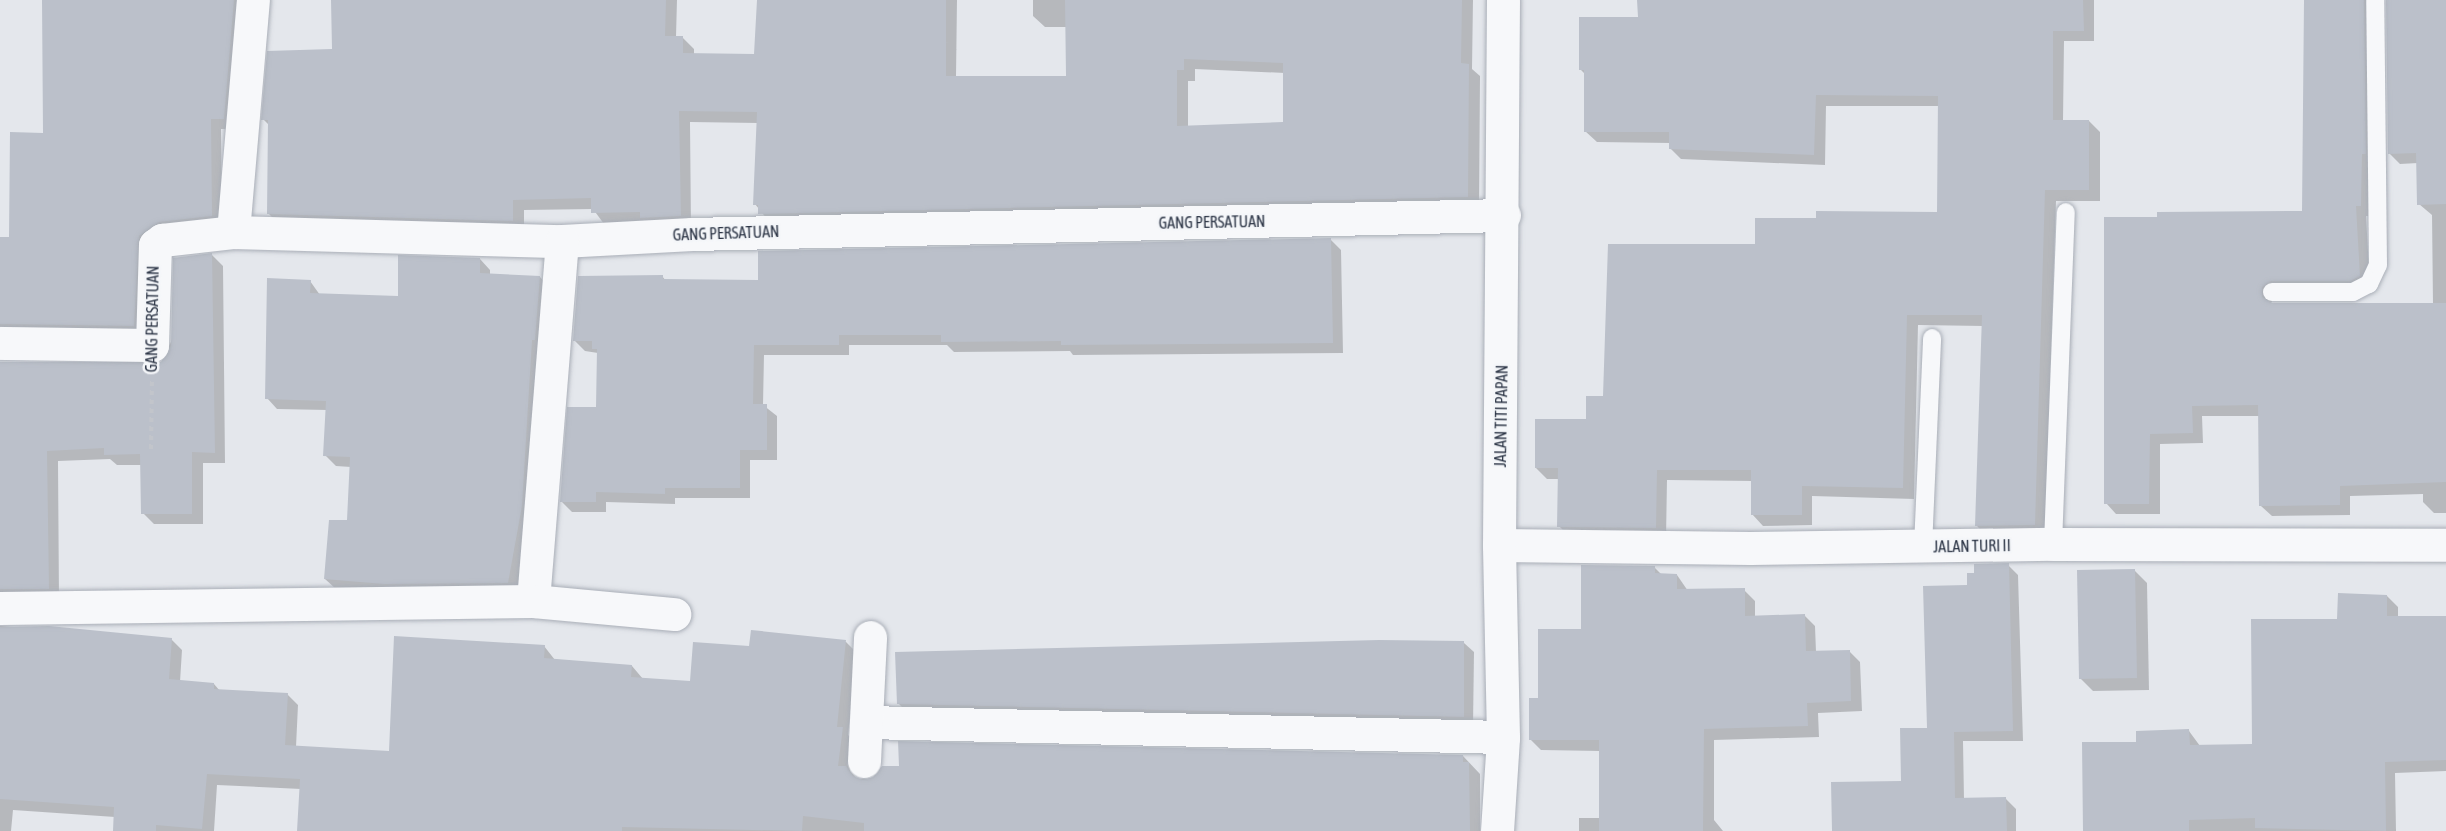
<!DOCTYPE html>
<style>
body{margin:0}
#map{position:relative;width:2446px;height:831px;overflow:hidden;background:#e4e7ec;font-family:"Asap Condensed",sans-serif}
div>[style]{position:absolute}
.shadow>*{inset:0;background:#0003}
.building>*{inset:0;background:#bbc0ca}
.path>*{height:4px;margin-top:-2px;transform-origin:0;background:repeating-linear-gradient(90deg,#c2c5cb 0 4.5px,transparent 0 9px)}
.roads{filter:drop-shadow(0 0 2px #a9aeb7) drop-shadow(0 0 2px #a9aeb7)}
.service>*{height:18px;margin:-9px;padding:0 9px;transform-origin:9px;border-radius:9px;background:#f7f8fa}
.minor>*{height:33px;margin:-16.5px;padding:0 16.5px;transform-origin:16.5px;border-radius:16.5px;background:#f7f8fa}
span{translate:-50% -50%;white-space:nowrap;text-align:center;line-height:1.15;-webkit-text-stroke:5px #f4f6f9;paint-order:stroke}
.street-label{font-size:16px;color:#2b3445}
</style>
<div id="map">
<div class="shadow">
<i style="clip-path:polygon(44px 0,247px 0,235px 129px,221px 129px,222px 226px,171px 232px,144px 336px,0 341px,0 239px,11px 239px,44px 134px)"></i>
<i style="clip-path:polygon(evenodd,332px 0,677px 0,676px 37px,682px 37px,694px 49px,694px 55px,756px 56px,759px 0,957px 0,956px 77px,1067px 77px,1067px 27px,1045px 27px,1033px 16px,1033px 0,1473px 0,1472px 69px,1480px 76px,1479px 208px,771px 224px,755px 204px,758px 123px,690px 122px,691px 227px,604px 224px,593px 209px,524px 210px,524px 232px,280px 225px,269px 214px,270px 126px,263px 119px,334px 51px,332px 0,1195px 69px,1285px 73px,1285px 123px,1188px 127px,1188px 81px,1195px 81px,1195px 69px)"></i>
<i style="clip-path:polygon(1639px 0,2143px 0,2094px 0,2094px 41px,2064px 41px,2063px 121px,2089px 121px,2100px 132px,2100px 201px,2056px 201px,2045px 536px,1988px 537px,1977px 526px,1983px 326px,1918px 325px,1914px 499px,1812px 496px,1812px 525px,1763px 526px,1752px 514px,1752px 481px,1667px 480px,1666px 539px,1570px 537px,1559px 526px,1560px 479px,1547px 479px,1536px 468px,1587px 421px,1604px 398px,1757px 246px,1818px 219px,1938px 213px,1939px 106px,1826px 106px,1825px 165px,1681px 159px,1670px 148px,1670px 143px,1597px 142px,1585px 131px,1586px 75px,1581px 70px,1639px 18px)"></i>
<i style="clip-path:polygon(2306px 0,2384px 0,2371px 216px,2366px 216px,2370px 287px,2278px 292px,2271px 303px,2433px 305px,2432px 215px,2419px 204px,2418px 163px,2400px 164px,2389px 153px,2388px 0,2446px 0,2446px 513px,2434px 513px,2423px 502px,2423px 494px,2350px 496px,2350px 515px,2272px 516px,2261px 506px,2259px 416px,2202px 416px,2203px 443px,2160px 444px,2160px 514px,2116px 514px,2106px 503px,2158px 218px,2303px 213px)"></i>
<i style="clip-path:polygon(1330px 239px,1341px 250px,1343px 353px,1073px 355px,1070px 351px,954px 352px,947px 345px,849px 345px,849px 355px,764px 355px,763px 405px,777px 416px,777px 460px,750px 460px,750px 498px,675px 498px,675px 504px,606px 502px,606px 512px,572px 512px,561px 501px,597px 408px,598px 353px,585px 351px,574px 340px,662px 276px,666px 281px,760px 282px)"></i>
<i style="clip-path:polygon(212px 255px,223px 266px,225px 463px,203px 463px,203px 524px,154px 524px,143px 513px,142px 465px,117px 465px,110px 459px,58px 461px,59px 599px,0 605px,0 363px,161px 363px)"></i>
<i style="clip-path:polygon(480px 259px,490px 270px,490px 275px,540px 277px,550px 288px,518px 592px,336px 589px,325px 579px,349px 522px,351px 467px,336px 466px,325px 455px,327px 410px,277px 409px,267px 398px,310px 281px,320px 295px,399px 297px)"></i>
<i style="clip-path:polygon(2008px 565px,2018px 575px,2023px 741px,1963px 741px,1964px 799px,2006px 799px,2016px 809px,2016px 831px,1834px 831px,1903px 782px,1928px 729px,1969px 587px,1975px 574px)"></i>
<i style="clip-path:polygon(1654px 567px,1662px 575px,1677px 575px,1688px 591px,1744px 590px,1755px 601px,1755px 617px,1804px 615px,1815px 626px,1816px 652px,1849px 651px,1860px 662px,1862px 711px,1818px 713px,1819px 737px,1714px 740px,1714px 820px,1723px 831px,1579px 831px,1579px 818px,1600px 818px,1600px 751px,1541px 750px,1530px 739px,1539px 700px,1582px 631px)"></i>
<i style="clip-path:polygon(2134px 570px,2147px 583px,2149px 690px,2093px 691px,2080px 678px)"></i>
<i style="clip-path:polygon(2387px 596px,2398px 607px,2398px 617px,2446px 618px,2446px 771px,2395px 773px,2396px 831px,2085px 831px,2138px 744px,2189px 731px,2200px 746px,2254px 745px,2338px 620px)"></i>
<i style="clip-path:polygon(0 626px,171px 639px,182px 650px,180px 682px,214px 684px,220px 691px,287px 694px,298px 705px,296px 747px,390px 753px,544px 646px,555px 660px,632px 666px,643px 679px,692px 683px,751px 647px,846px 642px,857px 653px,848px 735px,853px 740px,850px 771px,857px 779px,1463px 756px,1480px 774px,1480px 831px,298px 831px,301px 789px,217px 785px,214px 831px,114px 831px,115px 817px,13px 810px,11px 831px,0 831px)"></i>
<i style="clip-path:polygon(1464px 643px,1474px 652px,1473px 726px,908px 713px,898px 703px)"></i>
</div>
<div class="building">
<i style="clip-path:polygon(42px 0,234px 0,224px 119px,211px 119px,212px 216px,159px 222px,139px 236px,134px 326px,0 324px,0 237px,9px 237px,10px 132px,43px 133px)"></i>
<i style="clip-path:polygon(evenodd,331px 0,666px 0,665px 36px,683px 36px,683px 53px,754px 54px,757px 0,946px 0,946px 76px,1066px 76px,1065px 0,1462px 0,1461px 63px,1469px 64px,1468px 197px,758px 214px,758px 205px,753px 205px,757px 112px,679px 111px,681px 216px,640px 218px,640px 212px,591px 213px,591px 198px,513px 200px,513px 221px,267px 214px,268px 120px,261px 120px,267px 51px,332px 49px,331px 0,1184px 59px,1283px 63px,1283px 122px,1177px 126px,1177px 70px,1184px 70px,1184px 59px)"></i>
<i style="clip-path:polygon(1637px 0,2083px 0,2084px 31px,2053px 31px,2053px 120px,2089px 120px,2089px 190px,2045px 190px,2035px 525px,1975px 526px,1982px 315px,1907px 315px,1903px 488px,1802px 486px,1802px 515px,1751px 515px,1751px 470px,1657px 470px,1656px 528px,1557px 527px,1558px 468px,1535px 468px,1535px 419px,1586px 419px,1586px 396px,1603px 396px,1608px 244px,1755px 244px,1755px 218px,1816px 218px,1816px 211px,1937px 212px,1938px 96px,1816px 95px,1814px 155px,1669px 149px,1669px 132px,1584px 132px,1584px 70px,1579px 70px,1579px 17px,1638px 17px)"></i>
<i style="clip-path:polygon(2304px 0,2364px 0,2366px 154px,2362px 154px,2361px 206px,2356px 206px,2360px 276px,2350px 281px,2271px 281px,2262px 287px,2262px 297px,2272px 303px,2446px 303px,2446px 482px,2340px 486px,2340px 505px,2259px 506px,2258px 405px,2192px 406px,2193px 433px,2150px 434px,2149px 504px,2104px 504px,2104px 217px,2157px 217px,2157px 212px,2302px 211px)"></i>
<i style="clip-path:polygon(2386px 0,2446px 0,2446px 204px,2417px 205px,2416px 153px,2388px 154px)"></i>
<i style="clip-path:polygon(1331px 238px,1333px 343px,1061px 345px,1061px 341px,941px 342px,941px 335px,839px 335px,839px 345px,754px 345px,753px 404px,767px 404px,767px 450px,740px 450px,740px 488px,665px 488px,665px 494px,596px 492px,596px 502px,560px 502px,567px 407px,596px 407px,597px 349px,592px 349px,592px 341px,573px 341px,578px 276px,663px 275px,663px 279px,758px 280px,758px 251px)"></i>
<i style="clip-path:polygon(212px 253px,215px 453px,192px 452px,192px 514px,141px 514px,140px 454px,104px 455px,104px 448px,47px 451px,49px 589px,0 589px,0 362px,161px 362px,171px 346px,173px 258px)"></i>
<i style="clip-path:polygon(398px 255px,480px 258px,480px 273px,540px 276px,535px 340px,532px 340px,522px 506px,508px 583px,384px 584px,324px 579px,329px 520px,347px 520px,350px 457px,323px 456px,326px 401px,265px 399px,267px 278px,311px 280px,310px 293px,398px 296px)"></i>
<i style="clip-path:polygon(2009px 563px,2013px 731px,1954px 732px,1955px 798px,2006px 797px,2007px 831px,1832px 831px,1831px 782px,1901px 781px,1900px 728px,1927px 728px,1923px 586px,1967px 585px,1967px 573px,1974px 573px,1974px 564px)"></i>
<i style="clip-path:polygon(1581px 565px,1655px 566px,1655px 573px,1677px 574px,1677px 589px,1745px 588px,1745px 616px,1805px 614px,1806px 651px,1850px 650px,1851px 701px,1807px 703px,1808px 726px,1704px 729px,1703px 831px,1599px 831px,1599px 740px,1529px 740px,1529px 698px,1538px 698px,1538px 629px,1581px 629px)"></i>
<i style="clip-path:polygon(2135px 569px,2137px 678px,2079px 679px,2077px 570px)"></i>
<i style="clip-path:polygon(2338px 593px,2387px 595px,2387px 616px,2446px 616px,2446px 760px,2385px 762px,2386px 831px,2255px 828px,2255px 818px,2189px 820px,2189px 831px,2083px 831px,2082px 742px,2136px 742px,2136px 731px,2189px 729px,2190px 745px,2252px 744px,2251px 619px,2337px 619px)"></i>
<i style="clip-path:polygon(49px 626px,172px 638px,169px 679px,214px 683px,214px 689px,288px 693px,285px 745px,389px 751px,394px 636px,545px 645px,544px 658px,632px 665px,631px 677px,690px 681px,693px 642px,749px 646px,751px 630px,846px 640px,837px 727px,843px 727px,838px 766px,846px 766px,853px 776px,863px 780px,873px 777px,882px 766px,899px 766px,898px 741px,1463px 755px,1463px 762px,1469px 762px,1470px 831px,864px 831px,864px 823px,803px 816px,802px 831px,622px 827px,622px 831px,297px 831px,300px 779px,207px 774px,202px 829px,156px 825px,156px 831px,113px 831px,114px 807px,0 799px,0 627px)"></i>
<i style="clip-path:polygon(1379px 640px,1464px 641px,1464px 717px,897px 704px,895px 652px)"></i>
</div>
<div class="path">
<i style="left:151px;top:449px;width:71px;rotate:-89.2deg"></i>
</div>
<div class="roads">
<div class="service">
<i style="left:2272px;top:292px;width:81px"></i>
<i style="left:2353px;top:292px;width:18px;rotate:-27deg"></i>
<i style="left:2369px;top:284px;width:21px;rotate:-65deg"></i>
<i style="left:2378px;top:265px;width:265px;rotate:-90.6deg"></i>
<i style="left:2053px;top:544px;width:332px;rotate:-87.8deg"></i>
<i style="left:1923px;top:547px;width:209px;rotate:-87.5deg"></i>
</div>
<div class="minor">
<i style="left:233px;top:232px;width:233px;rotate:-85.1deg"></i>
<i style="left:0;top:343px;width:152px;rotate:0.8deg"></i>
<i style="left:152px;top:345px;width:100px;rotate:-88.3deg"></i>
<i style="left:155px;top:245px;width:9px;rotate:-36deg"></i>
<i style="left:162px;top:240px;width:71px;rotate:-6.4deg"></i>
<i style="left:233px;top:232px;width:329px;rotate:1.6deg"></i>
<i style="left:562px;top:241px;width:130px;rotate:-3.1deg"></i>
<i style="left:692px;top:234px;width:812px;rotate:-1.34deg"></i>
<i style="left:1499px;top:545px;width:251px;rotate:0.7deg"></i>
<i style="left:1750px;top:548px;width:303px;rotate:-0.8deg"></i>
<i style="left:2053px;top:544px;width:393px;rotate:0.1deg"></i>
<i style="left:533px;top:601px;width:361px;rotate:-85.4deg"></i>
<i style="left:0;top:608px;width:533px;rotate:-0.75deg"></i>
<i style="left:533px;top:601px;width:142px;rotate:5.3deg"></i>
<i style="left:867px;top:722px;width:636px;rotate:1.35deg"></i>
<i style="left:864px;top:761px;width:124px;rotate:-87.2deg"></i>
<i style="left:1497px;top:831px;width:94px;rotate:-86.3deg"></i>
<i style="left:1503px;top:737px;width:192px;rotate:-91.2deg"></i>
<i style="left:1499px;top:545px;width:545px;rotate:-89.58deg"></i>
</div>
</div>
<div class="street-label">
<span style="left:1212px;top:222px;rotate:-1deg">GANG PERSATUAN</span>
<span style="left:726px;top:233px;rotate:-2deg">GANG PERSATUAN</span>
<span style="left:152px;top:319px;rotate:-89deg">GANG PERSATUAN</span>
<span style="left:1501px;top:416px;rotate:-89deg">JALAN TITI PAPAN</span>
<span style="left:1972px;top:546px;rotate:-1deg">JALAN TURI II</span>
</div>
</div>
